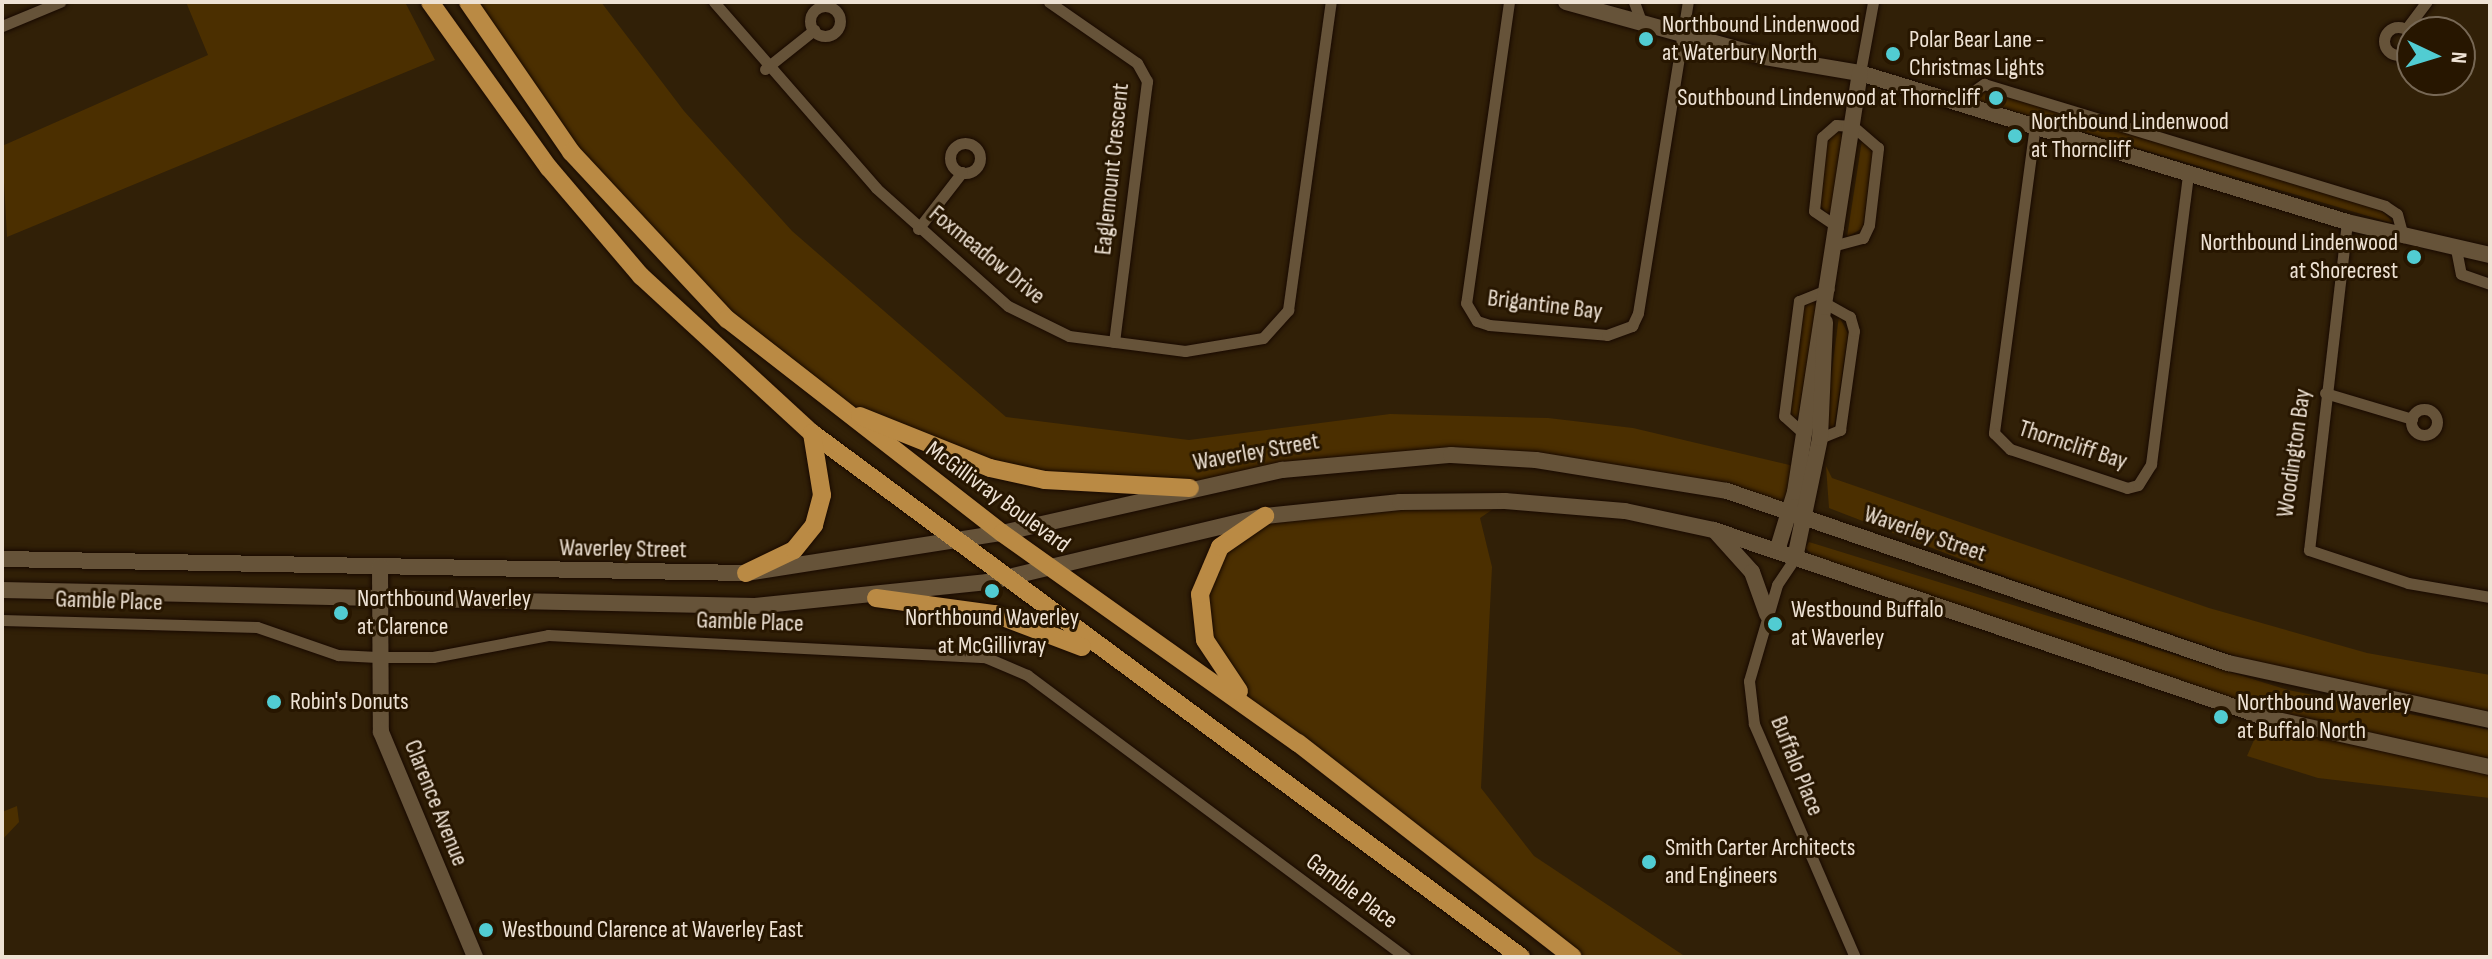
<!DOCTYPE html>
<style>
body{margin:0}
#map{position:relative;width:2492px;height:959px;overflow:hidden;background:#312007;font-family:"Sofia Sans Condensed",sans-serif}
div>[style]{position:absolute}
.green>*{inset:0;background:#4b2f00}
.roads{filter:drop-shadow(0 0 2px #180900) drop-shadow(0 0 2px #180900)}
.street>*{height:11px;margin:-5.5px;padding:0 5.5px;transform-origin:5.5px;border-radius:5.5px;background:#665339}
.street>.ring{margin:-5.5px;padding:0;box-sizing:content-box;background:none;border:11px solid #665339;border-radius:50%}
.secondary>*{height:16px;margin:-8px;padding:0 8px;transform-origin:8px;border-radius:8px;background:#665339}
.primary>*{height:18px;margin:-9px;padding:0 9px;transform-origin:9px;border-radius:9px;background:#ba8a44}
.dots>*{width:22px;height:22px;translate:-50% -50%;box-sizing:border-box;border:4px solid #271600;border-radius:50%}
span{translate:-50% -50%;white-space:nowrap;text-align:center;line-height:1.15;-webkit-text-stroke:6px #271600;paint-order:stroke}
.poi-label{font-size:24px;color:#eee2d4}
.left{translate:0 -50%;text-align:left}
.right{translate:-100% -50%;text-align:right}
.street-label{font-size:24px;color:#eee2d4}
.frame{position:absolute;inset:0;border:4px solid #eee2d4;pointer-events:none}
.north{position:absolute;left:2396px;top:16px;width:80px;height:80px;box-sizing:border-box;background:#271600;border:2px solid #776855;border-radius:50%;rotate:94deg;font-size:22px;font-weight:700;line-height:32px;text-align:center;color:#eee2d4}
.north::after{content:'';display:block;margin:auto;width:28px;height:36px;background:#51ccd2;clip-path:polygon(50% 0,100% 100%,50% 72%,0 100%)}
</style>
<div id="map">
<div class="green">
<i style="clip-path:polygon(186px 2px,405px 2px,435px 60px,7px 237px,2px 146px,208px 55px)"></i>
<i style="clip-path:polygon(468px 2px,601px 2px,684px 111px,792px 231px,1006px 417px,1189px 440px,1390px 414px,1548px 418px,1633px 428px,1798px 467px,1796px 515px,1727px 491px,1451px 455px,1189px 488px,1046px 480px,835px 406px,727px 319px,571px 152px)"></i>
<i style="clip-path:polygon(1980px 88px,2380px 209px,2395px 224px,1972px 99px)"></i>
<i style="clip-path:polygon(1839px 131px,1842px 134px,1830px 217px,1818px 202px,1828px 137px)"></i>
<i style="clip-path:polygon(1862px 140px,1873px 150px,1863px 228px,1847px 237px)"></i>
<i style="clip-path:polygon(1818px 299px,1797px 421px,1788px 414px,1803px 307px)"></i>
<i style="clip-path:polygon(1839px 316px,1848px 334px,1834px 427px,1824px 432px)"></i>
<i style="clip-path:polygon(1826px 466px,1832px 478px,2209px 608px,2367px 653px,2490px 675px,2490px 712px,2250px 661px,2017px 581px,1829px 508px)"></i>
<i style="clip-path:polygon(1505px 501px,1480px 518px,1492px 567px,1481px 788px,1534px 856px,1686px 957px,1573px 957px,1230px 683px,1217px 664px,1204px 575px,1265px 516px)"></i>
<i style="clip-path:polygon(1809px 542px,2288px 690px,2490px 730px,2490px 761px,2249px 706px,1817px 559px,1805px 548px)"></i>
<i style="clip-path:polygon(2264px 717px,2490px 767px,2490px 798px,2318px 778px,2247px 756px)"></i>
<i style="clip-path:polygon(17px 806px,19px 822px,2px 840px,2px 812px)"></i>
</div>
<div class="roads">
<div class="street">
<i style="left:714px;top:2px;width:247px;rotate:48.9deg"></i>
<i style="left:876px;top:188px;width:177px;rotate:41.8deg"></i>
<i style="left:1008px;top:306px;width:68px;rotate:26.2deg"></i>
<i style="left:1069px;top:336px;width:117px;rotate:7.4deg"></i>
<i style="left:1185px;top:351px;width:79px;rotate:-9.5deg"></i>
<i style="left:1263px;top:338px;width:38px;rotate:-48deg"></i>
<i style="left:1288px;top:310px;width:311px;rotate:-82.1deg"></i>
<i style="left:1049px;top:2px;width:107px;rotate:34.7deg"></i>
<i style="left:1137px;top:63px;width:21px;rotate:61deg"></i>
<i style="left:1147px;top:81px;width:263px;rotate:97.2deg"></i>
<i style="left:1509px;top:2px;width:304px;rotate:98.1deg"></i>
<i style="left:1466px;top:303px;width:21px;rotate:59deg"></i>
<i style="left:1477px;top:321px;width:13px;rotate:18deg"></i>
<i style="left:1489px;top:325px;width:118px;rotate:4.8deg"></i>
<i style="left:1607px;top:335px;width:27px;rotate:-20deg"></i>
<i style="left:1632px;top:326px;width:14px;rotate:-65deg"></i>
<i style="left:1638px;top:313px;width:315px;rotate:-80.9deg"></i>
<i style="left:1634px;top:2px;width:23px;rotate:70deg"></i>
<i class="ring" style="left:810px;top:6px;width:19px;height:19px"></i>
<i style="left:2px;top:26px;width:63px;rotate:-22.5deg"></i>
<i class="ring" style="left:2384px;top:27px;width:17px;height:17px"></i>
<i style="left:2406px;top:29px;width:34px;rotate:-53deg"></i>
<i style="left:765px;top:69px;width:63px;rotate:-38.5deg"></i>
<i style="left:1860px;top:73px;width:72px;rotate:-79.6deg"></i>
<i style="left:1958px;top:102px;width:32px;rotate:-35deg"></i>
<i style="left:1984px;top:84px;width:419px;rotate:16.9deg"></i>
<i style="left:2385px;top:206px;width:14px;rotate:34deg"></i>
<i style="left:2397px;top:214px;width:24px;rotate:75deg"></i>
<i style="left:2035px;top:125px;width:311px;rotate:97.6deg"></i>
<i style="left:1994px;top:433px;width:23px;rotate:45deg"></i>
<i style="left:2010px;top:449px;width:123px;rotate:18.4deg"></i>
<i style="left:2127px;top:488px;width:11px;rotate:-15deg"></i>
<i style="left:2138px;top:485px;width:25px;rotate:-58deg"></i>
<i style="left:2151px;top:464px;width:292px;rotate:-82.7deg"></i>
<i class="ring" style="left:950px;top:143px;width:19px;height:19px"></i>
<i style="left:2347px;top:222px;width:330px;rotate:96.6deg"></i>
<i style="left:2309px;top:550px;width:104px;rotate:18.4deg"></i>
<i style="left:2408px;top:583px;width:83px;rotate:9.7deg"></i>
<i style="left:918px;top:229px;width:72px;rotate:-52.3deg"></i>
<i style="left:1836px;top:245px;width:28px;rotate:-15deg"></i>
<i style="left:1863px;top:238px;width:14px;rotate:-65deg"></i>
<i style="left:1869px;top:225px;width:78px;rotate:-83.3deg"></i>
<i style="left:1878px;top:148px;width:33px;rotate:-139deg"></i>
<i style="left:1853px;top:126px;width:17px;rotate:-177deg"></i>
<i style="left:1836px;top:125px;width:18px;rotate:139deg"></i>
<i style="left:1822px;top:137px;width:74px;rotate:96.2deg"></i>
<i style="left:1814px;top:211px;width:29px;rotate:34deg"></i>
<i style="left:2456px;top:249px;width:25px;rotate:79deg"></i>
<i style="left:2461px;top:274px;width:31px;rotate:19deg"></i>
<i style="left:2325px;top:393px;width:91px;rotate:16.6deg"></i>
<i class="ring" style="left:2411px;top:409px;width:15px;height:15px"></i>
<i style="left:1803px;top:433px;width:25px;rotate:-138deg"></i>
<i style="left:1784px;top:416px;width:116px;rotate:-82.6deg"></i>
<i style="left:1799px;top:301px;width:32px;rotate:-22deg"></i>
<i style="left:1820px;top:438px;width:22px;rotate:-22deg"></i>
<i style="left:1840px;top:430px;width:100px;rotate:-82deg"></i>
<i style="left:1854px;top:331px;width:15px;rotate:-106deg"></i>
<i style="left:1850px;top:317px;width:26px;rotate:-151deg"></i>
<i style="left:1795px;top:558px;width:32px;rotate:124deg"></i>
<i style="left:1777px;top:585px;width:100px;rotate:106.3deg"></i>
<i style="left:1749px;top:681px;width:43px;rotate:83.4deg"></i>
<i style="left:1754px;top:724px;width:254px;rotate:66.6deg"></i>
<i style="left:2px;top:620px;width:255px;rotate:1.6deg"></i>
<i style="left:257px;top:627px;width:86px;rotate:19.1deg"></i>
<i style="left:338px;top:655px;width:39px;rotate:3deg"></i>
<i style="left:377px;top:657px;width:56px"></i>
<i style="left:433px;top:657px;width:117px;rotate:-10.8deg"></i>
<i style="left:548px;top:635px;width:438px;rotate:2.9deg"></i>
<i style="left:985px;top:657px;width:46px;rotate:23.2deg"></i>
<i style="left:1027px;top:675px;width:472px;rotate:36.7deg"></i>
</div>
<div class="secondary">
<i style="left:1566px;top:2px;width:206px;rotate:15.4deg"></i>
<i style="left:1765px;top:57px;width:96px;rotate:9.6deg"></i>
<i style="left:1860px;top:73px;width:509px;rotate:17.01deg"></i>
<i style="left:2347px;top:222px;width:147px;rotate:13deg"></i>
<i style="left:1715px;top:531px;width:55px;rotate:47.9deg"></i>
<i style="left:1752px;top:572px;width:45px;rotate:70.3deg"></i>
<i style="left:1777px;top:551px;width:62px;rotate:-73deg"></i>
<i style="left:1795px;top:492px;width:424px;rotate:-81.2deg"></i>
<i style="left:1795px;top:558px;width:123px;rotate:-78.2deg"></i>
<i style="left:1820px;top:438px;width:116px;rotate:-87.5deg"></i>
<i style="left:2px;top:559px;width:744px;rotate:1.08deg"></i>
<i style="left:746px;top:573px;width:259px;rotate:-8.9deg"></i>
<i style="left:1002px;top:533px;width:287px;rotate:-12.7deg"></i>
<i style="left:1282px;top:470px;width:170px;rotate:-5.1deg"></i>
<i style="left:1451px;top:455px;width:85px;rotate:3.4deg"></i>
<i style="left:1536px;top:460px;width:193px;rotate:9.2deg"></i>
<i style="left:1727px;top:491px;width:530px;rotate:18.95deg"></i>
<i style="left:2228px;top:663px;width:268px;rotate:12.3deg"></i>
<i style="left:380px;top:566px;width:166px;rotate:89.7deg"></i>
<i style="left:381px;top:732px;width:244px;rotate:67.3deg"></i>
<i style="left:2px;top:590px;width:753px;rotate:1.22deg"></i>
<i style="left:755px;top:606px;width:234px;rotate:-5.9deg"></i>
<i style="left:988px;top:582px;width:285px;rotate:-13.4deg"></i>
<i style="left:1265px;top:516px;width:136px;rotate:-5.9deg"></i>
<i style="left:1400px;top:502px;width:105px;rotate:-0.5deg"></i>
<i style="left:1505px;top:501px;width:120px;rotate:4.8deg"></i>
<i style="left:1625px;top:511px;width:91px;rotate:12.1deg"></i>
<i style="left:1714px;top:530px;width:581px;rotate:18.78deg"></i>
<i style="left:2264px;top:717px;width:231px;rotate:12.5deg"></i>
</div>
<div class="primary">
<i style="left:430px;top:2px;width:204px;rotate:54.4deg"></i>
<i style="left:549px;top:168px;width:142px;rotate:49.6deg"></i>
<i style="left:641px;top:276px;width:232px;rotate:42.6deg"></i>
<i style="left:812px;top:433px;width:882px;rotate:36.47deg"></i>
<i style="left:468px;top:2px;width:182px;rotate:55.5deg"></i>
<i style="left:571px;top:152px;width:229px;rotate:47deg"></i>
<i style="left:727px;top:319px;width:348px;rotate:37.9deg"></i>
<i style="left:1002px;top:533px;width:363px;rotate:35.4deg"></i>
<i style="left:1298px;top:743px;width:348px;rotate:37.9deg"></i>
<i style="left:860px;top:416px;width:140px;rotate:21.8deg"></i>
<i style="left:990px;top:468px;width:56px;rotate:12.3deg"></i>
<i style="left:1045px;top:480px;width:145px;rotate:3.2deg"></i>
<i style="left:746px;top:573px;width:53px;rotate:-25.6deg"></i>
<i style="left:794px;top:550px;width:32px;rotate:-51deg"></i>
<i style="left:814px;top:525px;width:31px;rotate:-75deg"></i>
<i style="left:822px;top:495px;width:63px;rotate:-99.2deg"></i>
<i style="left:876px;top:598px;width:120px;rotate:7.7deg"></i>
<i style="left:995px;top:614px;width:93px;rotate:20.8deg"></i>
<i style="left:1239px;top:691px;width:61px;rotate:-123.7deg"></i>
<i style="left:1205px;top:640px;width:46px;rotate:-96.2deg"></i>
<i style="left:1200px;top:594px;width:51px;rotate:-66.9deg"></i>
<i style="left:1220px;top:547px;width:55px;rotate:-34.6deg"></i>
</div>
</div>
<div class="dots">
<i style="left:1646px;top:39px;background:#51ccd2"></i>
<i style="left:1893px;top:54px;background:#51ccd2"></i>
<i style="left:1996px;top:98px;background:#51ccd2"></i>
<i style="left:2015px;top:136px;background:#51ccd2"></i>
<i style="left:2414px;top:257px;background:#51ccd2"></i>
<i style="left:992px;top:591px;background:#51ccd2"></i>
<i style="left:341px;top:613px;background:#51ccd2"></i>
<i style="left:1775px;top:624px;background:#51ccd2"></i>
<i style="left:274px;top:702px;background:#51ccd2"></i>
<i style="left:2221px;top:717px;background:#51ccd2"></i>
<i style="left:1649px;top:862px;background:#51ccd2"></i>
<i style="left:486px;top:930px;background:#51ccd2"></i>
</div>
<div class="poi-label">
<span class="left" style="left:1662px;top:39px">Northbound Lindenwood<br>at Waterbury North</span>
<span class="left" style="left:1909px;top:54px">Polar Bear Lane -<br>Christmas Lights</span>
<span class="right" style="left:1980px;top:98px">Southbound Lindenwood at Thorncliff</span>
<span class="left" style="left:2031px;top:136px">Northbound Lindenwood<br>at Thorncliff</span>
<span class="right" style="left:2398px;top:257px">Northbound Lindenwood<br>at Shorecrest</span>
<span class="left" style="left:357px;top:613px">Northbound Waverley<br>at Clarence</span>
<span class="left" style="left:1791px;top:624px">Westbound Buffalo<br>at Waverley</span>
<span style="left:992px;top:632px">Northbound Waverley<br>at McGillivray</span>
<span class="left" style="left:290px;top:702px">Robin's Donuts</span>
<span class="left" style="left:2237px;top:717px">Northbound Waverley<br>at Buffalo North</span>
<span class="left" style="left:1665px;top:862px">Smith Carter Architects<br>and Engineers</span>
<span class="left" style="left:502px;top:930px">Westbound Clarence at Waverley East</span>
</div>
<div class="street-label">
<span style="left:1112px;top:169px;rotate:-84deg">Eaglemount Crescent</span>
<span style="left:987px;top:255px;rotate:39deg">Foxmeadow Drive</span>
<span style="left:1545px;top:305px;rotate:7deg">Brigantine Bay</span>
<span style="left:2073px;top:445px;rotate:18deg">Thorncliff Bay</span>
<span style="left:1256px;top:452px;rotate:-10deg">Waverley Street</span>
<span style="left:2294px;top:453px;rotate:-82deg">Woodington Bay</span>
<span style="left:998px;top:497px;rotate:36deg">McGillivray Boulevard</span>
<span style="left:1925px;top:534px;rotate:19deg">Waverley Street</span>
<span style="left:623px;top:549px;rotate:1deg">Waverley Street</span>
<span style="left:109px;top:601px;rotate:2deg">Gamble Place</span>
<span style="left:750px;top:622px;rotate:2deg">Gamble Place</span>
<span style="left:1797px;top:766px;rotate:68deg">Buffalo Place</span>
<span style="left:436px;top:803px;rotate:68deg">Clarence Avenue</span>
<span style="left:1352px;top:891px;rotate:37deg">Gamble Place</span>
</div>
<div class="frame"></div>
<div class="north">N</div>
</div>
